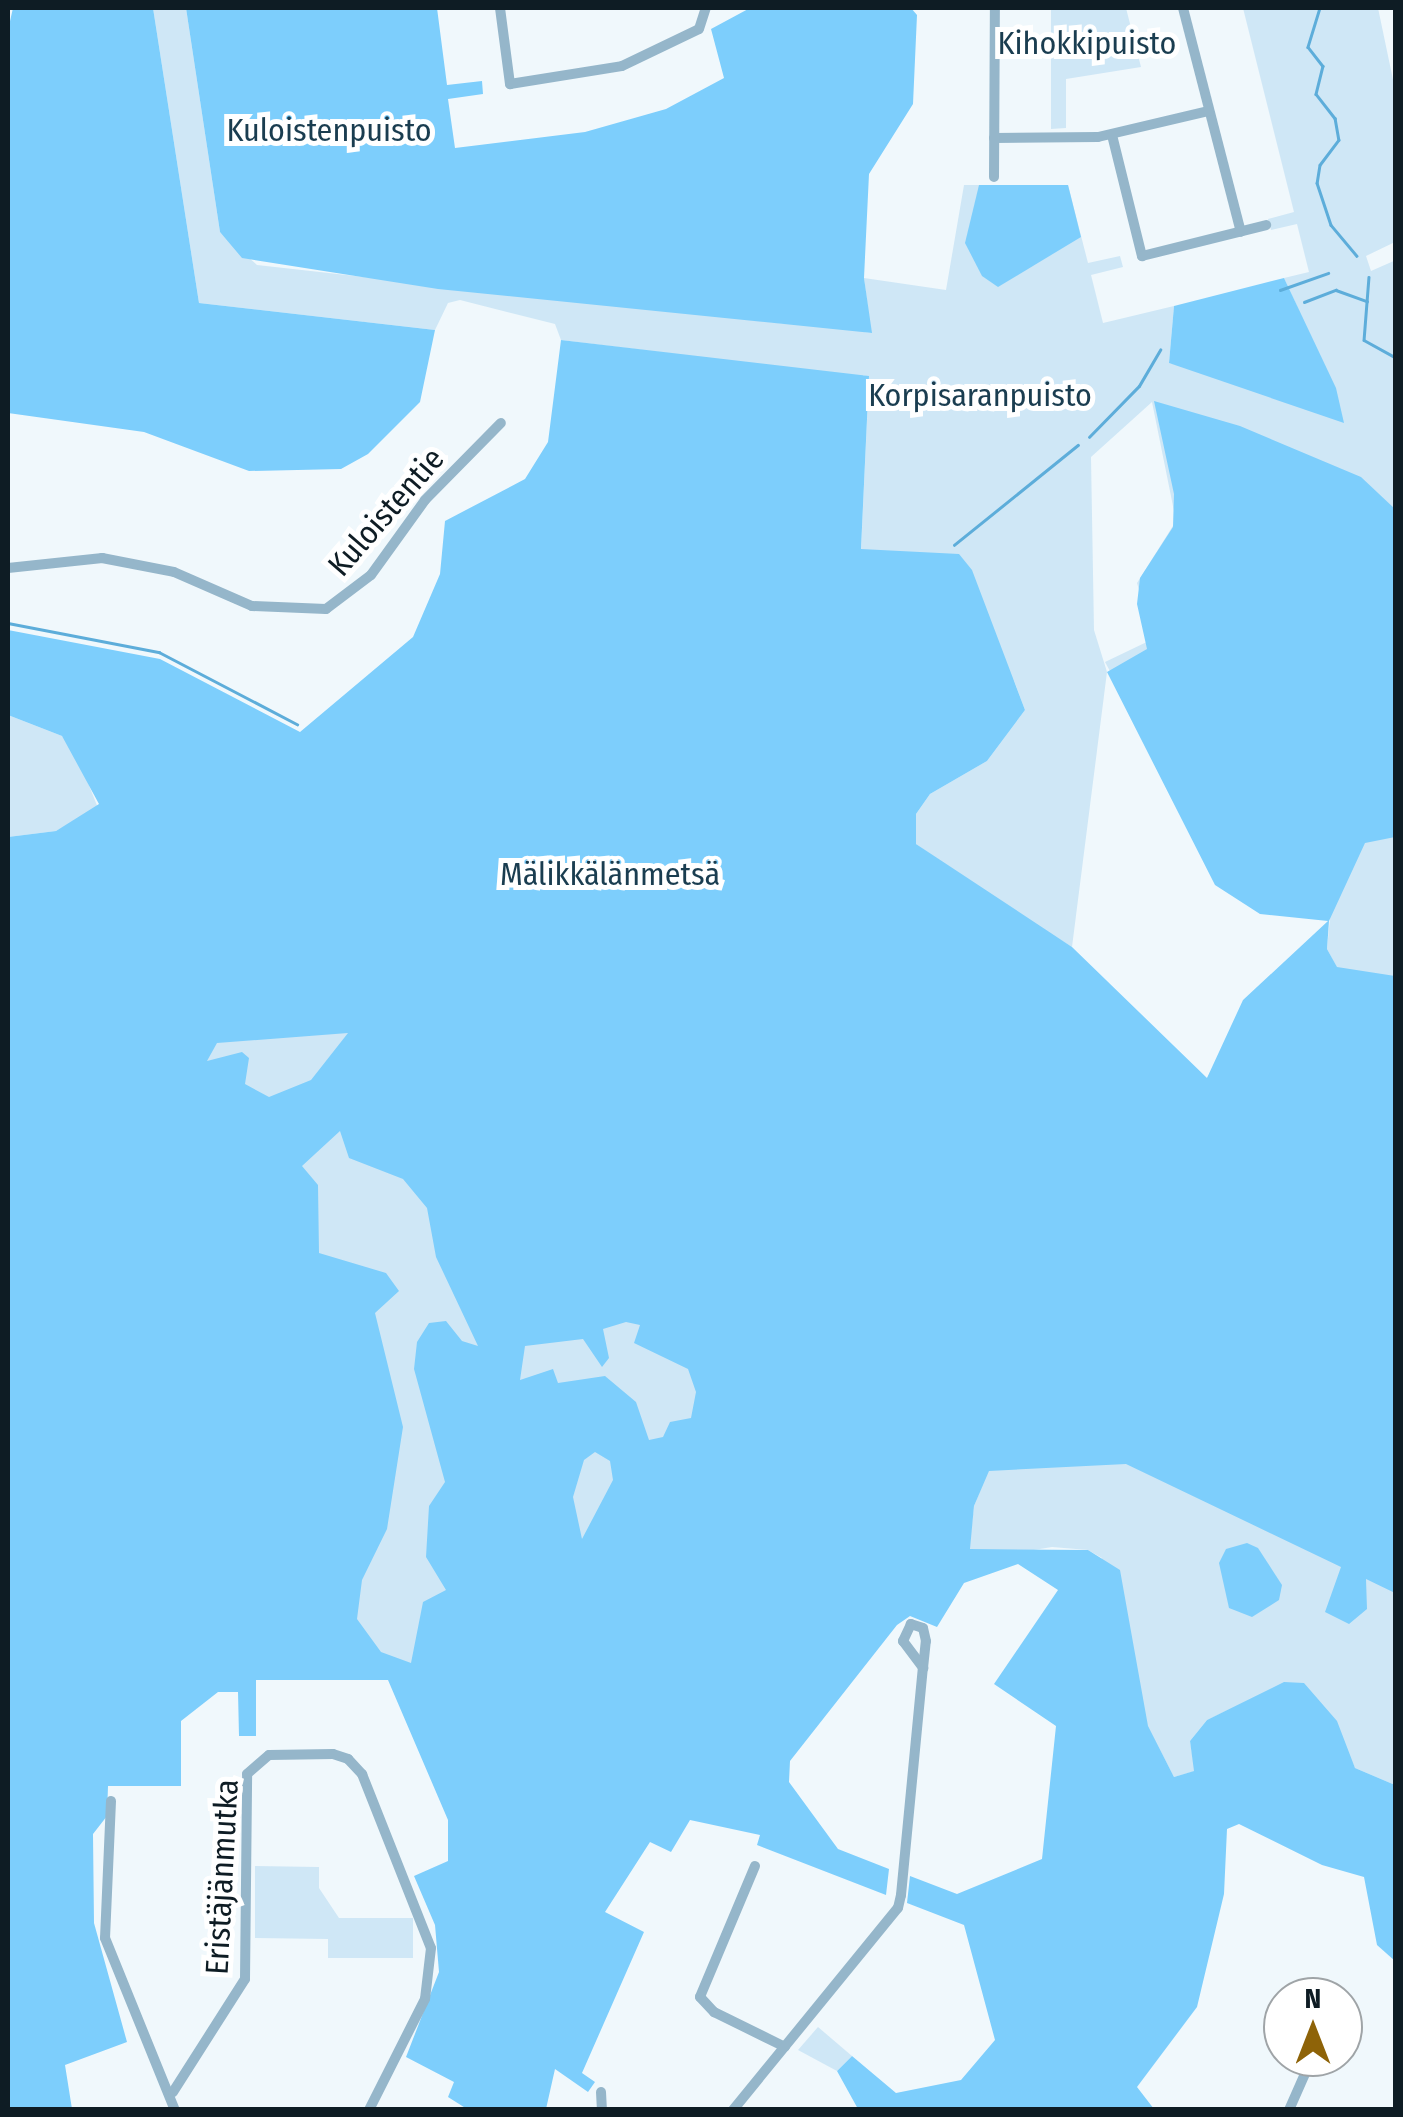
<!DOCTYPE html>
<meta charset="utf-8">
<style>
body{margin:0}
#map{position:relative;width:1403px;height:2117px;overflow:hidden;background:#f0f8fc;font-family:"Fira Sans Condensed",sans-serif}
div>[style]{position:absolute}
.green>*{inset:0;background:#cfe7f6}
.forest>*{inset:0;background:#7dcefc}
.stream>*{height:2.5px;margin:-1.25px;padding:0 1.25px;transform-origin:1.25px;border-radius:1.25px;background:#5dadda}
.street>*{height:10px;margin:-5px;padding:0 5px;transform-origin:5px;border-radius:5px;background:#95b6ca}
span{translate:-50% -50%;white-space:nowrap;text-align:center;line-height:1.15;-webkit-text-stroke:10px #fff;paint-order:stroke}
.park-label{font-size:32px;color:#1a3d50}
.street-label{font-size:32px;color:#0e1c24}
.frame{position:absolute;inset:0;border:10px solid #0e1c24;pointer-events:none}
.north{position:absolute;left:1263px;top:1977px;width:100px;height:100px;box-sizing:border-box;background:#fff;border:2px solid #9fa4a7;border-radius:50%;rotate:0deg;font-size:28px;font-weight:700;line-height:40px;text-align:center;color:#0e1c24}
.north::after{content:'';display:block;margin:auto;width:35px;height:45px;background:#8e6308;clip-path:polygon(50% 0,100% 100%,50% 72%,0 100%)}
</style>
<div id="map">
<div class="green">
<i style="clip-path:polygon(evenodd,153px 8px,186px 8px,220px 232px,257px 265px,786px 324px,797px 313px,864px 321px,864px 332px,871px 333px,864px 278px,946px 290px,964px 185px,1068px 185px,1088px 263px,1120px 256px,1123px 267px,1091px 275px,1103px 323px,1174px 306px,1169px 363px,1204px 371px,1214px 363px,1231px 365px,1263px 343px,1282px 314px,1297px 306px,1284px 278px,1309px 272px,1297px 224px,1271px 230px,1268px 219px,1294px 212px,1243px 8px,1378px 8px,1396px 94px,1395px 242px,1366px 256px,1371px 271px,1396px 260px,1395px 1785px,1355px 1768px,1350px 1758px,1354px 1773px,1395px 1788px,1395px 1812px,1364px 1822px,1197px 1802px,1112px 2032px,1142px 2109px,973px 2109px,1016px 1996px,988px 1921px,1055px 1895px,1081px 1769px,1064px 1706px,1028px 1678px,1102px 1558px,1088px 1550px,1052px 1547px,1016px 1553px,969px 1549px,974px 1506px,988px 1471px,942px 1578px,899px 1590px,871px 1607px,770px 1742px,763px 1824px,692px 1796px,676px 1835px,648px 1816px,581px 1922px,621px 1946px,573px 2043px,540px 2037px,532px 2109px,518px 2109px,431px 2067px,467px 1990px,469px 1951px,446px 1901px,486px 1880px,463px 1797px,397px 1668px,274px 1649px,200px 1669px,63px 1753px,8px 1725px,8px 975px,683px 428px,748px 363px,561px 340px,555px 324px,460px 300px,448px 303px,435px 330px,199px 303px,153px 8px,863px 375px,869px 377px,861px 550px,876px 551px,857px 553px,863px 375px,153px 8px,1152px 402px,1176px 521px,1137px 583px,1153px 639px,1105px 662px,1198px 832px,1217px 882px,1261px 911px,1330px 918px,1327px 949px,1336px 966px,1252px 993px,1205px 1082px,1056px 946px,1056px 937px,1072px 947px,1107px 672px,1094px 630px,1091px 457px,1152px 402px,153px 8px,1013px 678px,1025px 710px,987px 761px,930px 794px,916px 814px,916px 844px,1021px 916px,914px 861px,909px 815px,919px 798px,990px 747px,1019px 698px,1013px 678px,153px 8px,1278px 1687px,1211px 1730px,1200px 1760px,1207px 1781px,1172px 1794px,1150px 1731px,1174px 1777px,1195px 1771px,1190px 1741px,1207px 1720px,1278px 1687px)"></i>
<i style="clip-path:polygon(1051px 8px,1126px 8px,1141px 67px,1066px 79px,1066px 128px,1051px 129px)"></i>
<i style="clip-path:polygon(8px 715px,62px 736px,75px 750px,98px 808px,56px 831px,8px 837px)"></i>
<i style="clip-path:polygon(255px 1866px,319px 1867px,319px 1888px,339px 1918px,413px 1918px,413px 1958px,328px 1958px,328px 1939px,255px 1938px)"></i>
<i style="clip-path:polygon(818px 2027px,852px 2056px,837px 2071px,798px 2050px)"></i>
</div>
<div class="forest">
<i style="clip-path:polygon(13px 8px,153px 8px,199px 303px,435px 330px,420px 402px,368px 454px,341px 469px,249px 471px,144px 432px,8px 413px,8px 30px)"></i>
<i style="clip-path:polygon(186px 8px,437px 8px,447px 85px,482px 81px,483px 94px,448px 99px,455px 148px,585px 132px,666px 109px,724px 78px,711px 29px,750px 8px,911px 8px,917px 15px,913px 104px,869px 174px,864px 278px,872px 333px,438px 289px,242px 258px,220px 232px)"></i>
<i style="clip-path:polygon(979px 185px,1068px 185px,1081px 237px,998px 287px,982px 276px,965px 243px)"></i>
<i style="clip-path:polygon(1284px 278px,1336px 388px,1344px 423px,1169px 363px,1174px 306px)"></i>
<i style="clip-path:polygon(evenodd,561px 340px,869px 376px,861px 549px,959px 554px,972px 570px,1025px 710px,987px 761px,930px 794px,916px 814px,916px 844px,1072px 947px,1207px 1078px,1243px 1000px,1328px 921px,1260px 914px,1215px 885px,1107px 672px,1147px 649px,1137px 604px,1140px 578px,1173px 527px,1174px 494px,1154px 401px,1240px 426px,1361px 477px,1395px 509px,1395px 837px,1365px 843px,1329px 921px,1327px 949px,1337px 967px,1395px 976px,1395px 1593px,1366px 1579px,1367px 1609px,1349px 1624px,1325px 1612px,1341px 1567px,1126px 1464px,989px 1471px,974px 1506px,970px 1549px,1088px 1550px,1120px 1570px,1148px 1726px,1174px 1777px,1194px 1771px,1190px 1741px,1207px 1720px,1284px 1682px,1304px 1683px,1337px 1721px,1355px 1768px,1395px 1785px,1395px 1961px,1377px 1945px,1364px 1877px,1322px 1865px,1239px 1824px,1227px 1829px,1224px 1894px,1197px 2007px,1137px 2087px,1154px 2109px,858px 2109px,837px 2071px,852px 2056px,896px 2093px,961px 2080px,995px 2040px,964px 1925px,907px 1903px,910px 1876px,957px 1894px,1042px 1859px,1056px 1726px,994px 1684px,1058px 1590px,1018px 1564px,964px 1583px,937px 1627px,910px 1616px,897px 1625px,790px 1761px,789px 1782px,838px 1849px,889px 1869px,886px 1895px,757px 1845px,760px 1835px,690px 1820px,671px 1852px,650px 1842px,605px 1912px,644px 1932px,582px 2073px,595px 2082px,588px 2092px,555px 2069px,546px 2109px,467px 2109px,448px 2097px,454px 2082px,406px 2057px,439px 1972px,435px 1925px,414px 1876px,448px 1861px,448px 1820px,388px 1680px,256px 1680px,256px 1736px,239px 1736px,238px 1692px,218px 1692px,181px 1721px,181px 1786px,108px 1786px,107px 1816px,93px 1834px,94px 1923px,127px 2042px,65px 2065px,72px 2109px,8px 2109px,8px 837px,56px 831px,99px 804px,62px 736px,8px 715px,8px 630px,160px 659px,300px 732px,413px 637px,440px 574px,445px 521px,525px 479px,548px 442px,561px 340px,348px 1033px,311px 1080px,269px 1097px,245px 1084px,249px 1058px,242px 1052px,207px 1061px,217px 1043px,348px 1033px,561px 340px,340px 1131px,349px 1158px,403px 1179px,427px 1208px,436px 1257px,478px 1346px,462px 1341px,446px 1321px,429px 1323px,417px 1342px,414px 1369px,445px 1482px,429px 1506px,426px 1557px,446px 1590px,423px 1602px,411px 1663px,381px 1652px,357px 1619px,362px 1580px,387px 1529px,403px 1427px,375px 1313px,399px 1291px,386px 1273px,319px 1253px,318px 1185px,302px 1166px,340px 1131px,561px 340px,626px 1322px,640px 1325px,634px 1343px,688px 1369px,696px 1392px,691px 1418px,670px 1422px,663px 1437px,649px 1440px,636px 1402px,605px 1376px,558px 1383px,553px 1369px,520px 1380px,525px 1346px,583px 1339px,602px 1367px,609px 1358px,603px 1329px,626px 1322px,561px 340px,595px 1452px,610px 1461px,613px 1480px,582px 1539px,573px 1497px,584px 1460px,595px 1452px)"></i>
<i style="clip-path:polygon(1247px 1543px,1258px 1548px,1282px 1585px,1279px 1600px,1252px 1617px,1229px 1608px,1219px 1563px,1226px 1549px)"></i>
</div>
<div class="stream">
<i style="left:1320px;top:8px;width:41px;rotate:107.1deg"></i>
<i style="left:1308px;top:47px;width:24px;rotate:52deg"></i>
<i style="left:1323px;top:66px;width:29px;rotate:104deg"></i>
<i style="left:1316px;top:94px;width:31px;rotate:52deg"></i>
<i style="left:1335px;top:118px;width:22px;rotate:80deg"></i>
<i style="left:1339px;top:140px;width:31px;rotate:127deg"></i>
<i style="left:1320px;top:165px;width:18px;rotate:99deg"></i>
<i style="left:1317px;top:183px;width:44px;rotate:71.6deg"></i>
<i style="left:1331px;top:225px;width:40px;rotate:50deg"></i>
<i style="left:1369px;top:277px;width:63px;rotate:94.5deg"></i>
<i style="left:1364px;top:340px;width:37px;rotate:29deg"></i>
<i style="left:1280px;top:290px;width:51px;rotate:-19.5deg"></i>
<i style="left:1304px;top:302px;width:34px;rotate:-21deg"></i>
<i style="left:1336px;top:290px;width:33px;rotate:20deg"></i>
<i style="left:1089px;top:437px;width:71px;rotate:-45.6deg"></i>
<i style="left:1139px;top:386px;width:42px;rotate:-59.7deg"></i>
<i style="left:954px;top:545px;width:159px;rotate:-38.9deg"></i>
<i style="left:8px;top:623px;width:154px;rotate:10.9deg"></i>
<i style="left:159px;top:652px;width:156px;rotate:27.6deg"></i>
</div>
<div class="street">
<i style="left:500px;top:8px;width:77px;rotate:82.5deg"></i>
<i style="left:510px;top:84px;width:113px;rotate:-9.1deg"></i>
<i style="left:622px;top:66px;width:85px;rotate:-25.7deg"></i>
<i style="left:699px;top:29px;width:22px;rotate:-72deg"></i>
<i style="left:1183px;top:8px;width:231px;rotate:75.5deg"></i>
<i style="left:1112px;top:135px;width:125px;rotate:76.1deg"></i>
<i style="left:1142px;top:256px;width:128px;rotate:-14deg"></i>
<i style="left:994px;top:138px;width:104px;rotate:-0.6deg"></i>
<i style="left:1098px;top:137px;width:114px;rotate:-13.2deg"></i>
<i style="left:994px;top:177px;width:169px;rotate:-89.7deg"></i>
<i style="left:8px;top:568px;width:95px;rotate:-6.1deg"></i>
<i style="left:102px;top:558px;width:73px;rotate:11deg"></i>
<i style="left:174px;top:572px;width:85px;rotate:23.6deg"></i>
<i style="left:252px;top:606px;width:74px;rotate:2.3deg"></i>
<i style="left:326px;top:609px;width:56px;rotate:-37.1deg"></i>
<i style="left:371px;top:575px;width:92px;rotate:-54.2deg"></i>
<i style="left:425px;top:500px;width:108px;rotate:-45.4deg"></i>
<i style="left:111px;top:1801px;width:137px;rotate:92.5deg"></i>
<i style="left:105px;top:1938px;width:186px;rotate:67.9deg"></i>
<i style="left:755px;top:1866px;width:142px;rotate:112.8deg"></i>
<i style="left:700px;top:1997px;width:21px;rotate:47deg"></i>
<i style="left:714px;top:2012px;width:79px;rotate:26.2deg"></i>
<i style="left:173px;top:2092px;width:134px;rotate:-57.5deg"></i>
<i style="left:245px;top:1979px;width:205px;rotate:-89.4deg"></i>
<i style="left:247px;top:1774px;width:29px;rotate:-41deg"></i>
<i style="left:269px;top:1755px;width:64px;rotate:-0.9deg"></i>
<i style="left:333px;top:1754px;width:16px;rotate:18deg"></i>
<i style="left:348px;top:1759px;width:21px;rotate:47deg"></i>
<i style="left:362px;top:1774px;width:187px;rotate:68.4deg"></i>
<i style="left:431px;top:1948px;width:51px;rotate:96.7deg"></i>
<i style="left:425px;top:1999px;width:124px;rotate:116.8deg"></i>
<i style="left:601px;top:2092px;width:18px;rotate:87deg"></i>
<i style="left:733px;top:2110px;width:261px;rotate:-50.8deg"></i>
<i style="left:898px;top:1908px;width:13px;rotate:-77deg"></i>
<i style="left:901px;top:1895px;width:228px;rotate:-84.5deg"></i>
<i style="left:923px;top:1668px;width:27px;rotate:-84deg"></i>
<i style="left:926px;top:1641px;width:13px;rotate:-103deg"></i>
<i style="left:923px;top:1628px;width:13px;rotate:-162deg"></i>
<i style="left:911px;top:1624px;width:19px;rotate:115deg"></i>
<i style="left:903px;top:1641px;width:34px;rotate:53deg"></i>
<i style="left:1289px;top:2110px;width:47px;rotate:-66.2deg"></i>
</div>
<div class="park-label">
<span style="left:1087px;top:43px">Kihokkipuisto</span>
<span style="left:329px;top:130px">Kuloistenpuisto</span>
<span style="left:980px;top:395px">Korpisaranpuisto</span>
<span style="left:610px;top:874px">Mälikkälänmetsä</span>
</div>
<div class="street-label">
<span style="left:386px;top:512px;rotate:-49deg">Kuloistentie</span>
<span style="left:222px;top:1877px;rotate:-87deg">Eristäjänmutka</span>
</div>
<div class="frame"></div>
<div class="north">N</div>
</div>
